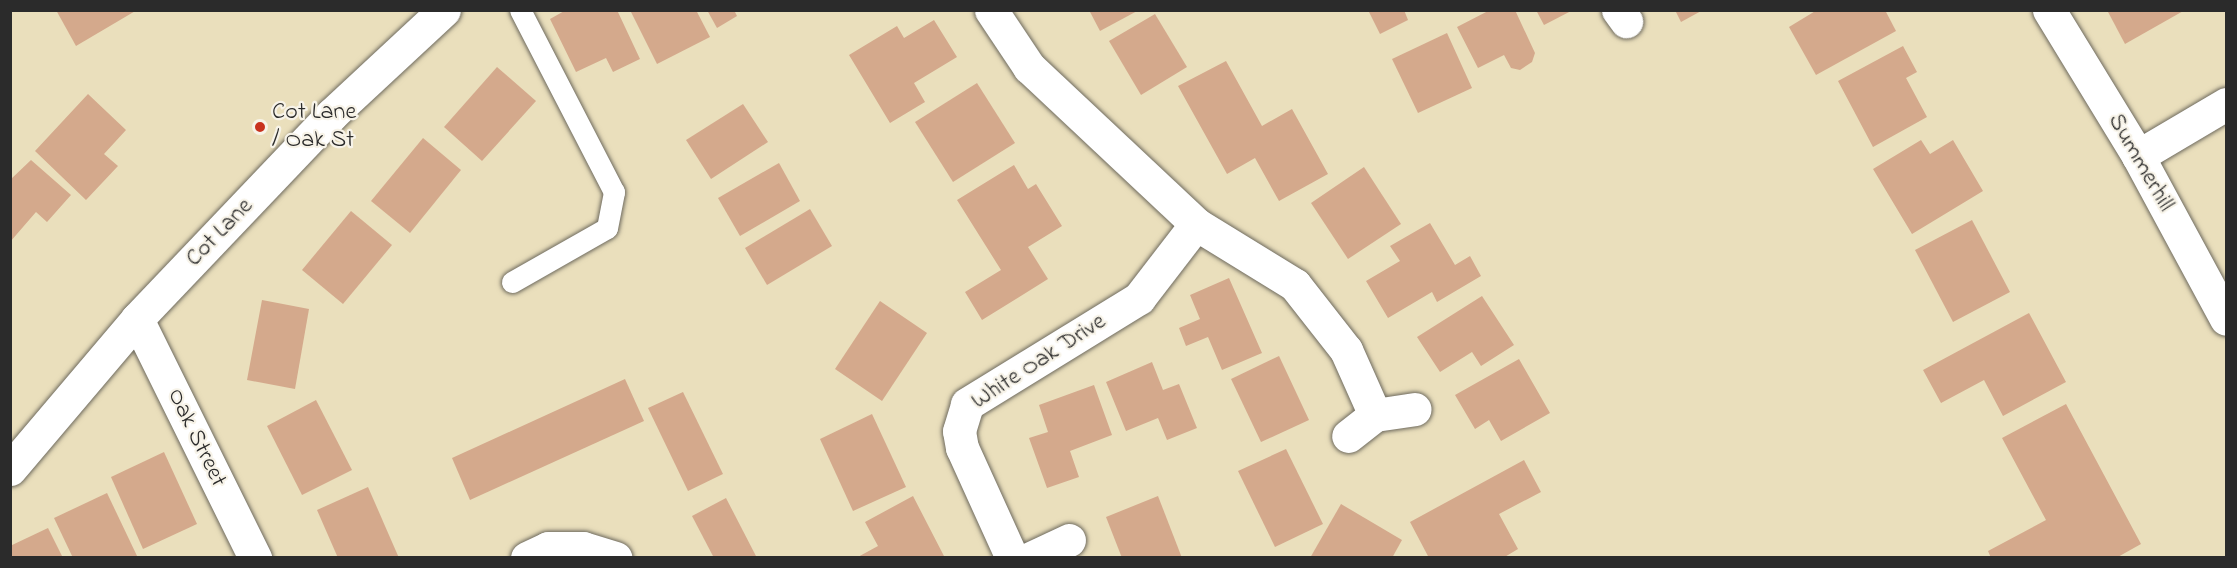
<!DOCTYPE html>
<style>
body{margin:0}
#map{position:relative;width:2237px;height:568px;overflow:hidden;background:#eadfbc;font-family:"Indie Flower",sans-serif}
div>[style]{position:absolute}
.building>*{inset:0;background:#d4a98c}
.roads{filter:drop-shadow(0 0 2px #6e6a5e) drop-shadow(0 0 2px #6e6a5e)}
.lane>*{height:21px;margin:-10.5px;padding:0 10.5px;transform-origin:10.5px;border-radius:10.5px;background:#fff}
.street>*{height:33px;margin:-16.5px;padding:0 16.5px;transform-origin:16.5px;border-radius:16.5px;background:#fff}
.secondary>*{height:33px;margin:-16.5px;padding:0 16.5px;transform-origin:16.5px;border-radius:16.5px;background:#fff}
.primary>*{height:33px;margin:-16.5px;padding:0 16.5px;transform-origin:16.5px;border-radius:16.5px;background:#fff}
.dots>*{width:16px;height:16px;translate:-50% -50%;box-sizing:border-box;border:3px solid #f7f3e8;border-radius:50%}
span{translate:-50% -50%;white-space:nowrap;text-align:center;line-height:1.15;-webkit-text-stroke:4.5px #f7f3e8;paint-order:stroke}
.poi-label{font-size:24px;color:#2b2b2b}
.left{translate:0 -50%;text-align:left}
.street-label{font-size:24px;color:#2b2b2b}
.frame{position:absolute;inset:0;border:12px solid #2b2b2b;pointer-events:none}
</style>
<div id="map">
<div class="building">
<i style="clip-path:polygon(56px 10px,137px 10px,76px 46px)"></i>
<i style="clip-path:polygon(566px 10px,617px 10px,640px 59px,613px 72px,606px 58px,576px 72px,550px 19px)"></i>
<i style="clip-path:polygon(630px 10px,696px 10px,710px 37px,657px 64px)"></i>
<i style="clip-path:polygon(707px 10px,734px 10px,737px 16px,717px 28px)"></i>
<i style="clip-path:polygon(1089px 10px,1139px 10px,1100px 31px)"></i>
<i style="clip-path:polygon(1368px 10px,1404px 10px,1408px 20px,1380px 34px)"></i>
<i style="clip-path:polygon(1490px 10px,1515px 10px,1535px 53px,1532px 62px,1520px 70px,1511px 68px,1504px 55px,1478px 68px,1457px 27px)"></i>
<i style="clip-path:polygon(1536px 10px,1573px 10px,1544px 25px)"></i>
<i style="clip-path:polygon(1675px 10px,1703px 10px,1681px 22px)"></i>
<i style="clip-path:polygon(1885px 10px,1896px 31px,1816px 75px,1789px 27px,1817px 10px)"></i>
<i style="clip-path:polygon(2107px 10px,2185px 10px,2125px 44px)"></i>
<i style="clip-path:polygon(1155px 14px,1187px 67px,1141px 95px,1109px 41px)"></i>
<i style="clip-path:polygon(934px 20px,957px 57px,914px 83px,925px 102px,890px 123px,849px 55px,897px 26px,904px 38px)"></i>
<i style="clip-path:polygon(1447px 33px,1472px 88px,1418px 113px,1392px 59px)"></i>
<i style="clip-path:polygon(1903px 46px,1917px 72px,1906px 78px,1927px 117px,1873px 147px,1838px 81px)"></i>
<i style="clip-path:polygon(1226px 61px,1262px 126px,1292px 109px,1328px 174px,1279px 201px,1255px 158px,1227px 174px,1178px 86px)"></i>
<i style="clip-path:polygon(497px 67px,536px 101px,482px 161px,444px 127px)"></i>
<i style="clip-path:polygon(977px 83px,1015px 143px,953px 182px,915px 122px)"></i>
<i style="clip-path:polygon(88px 94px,126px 130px,104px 154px,118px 166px,86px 200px,35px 151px)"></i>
<i style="clip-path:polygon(743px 104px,768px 142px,711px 179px,686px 140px)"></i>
<i style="clip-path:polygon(423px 138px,461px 170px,410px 233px,371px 201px)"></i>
<i style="clip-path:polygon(1921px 140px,1930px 154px,1953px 140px,1983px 191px,1912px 234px,1873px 169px)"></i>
<i style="clip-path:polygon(31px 160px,71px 195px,47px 222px,36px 212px,10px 242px,10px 180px)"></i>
<i style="clip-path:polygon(779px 163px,800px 201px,740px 236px,718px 198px)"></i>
<i style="clip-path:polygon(1014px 165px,1028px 189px,1036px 184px,1062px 226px,1028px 247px,1048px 279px,982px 320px,965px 292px,1001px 270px,957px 200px)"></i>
<i style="clip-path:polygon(1364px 167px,1401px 224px,1348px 259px,1311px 203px)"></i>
<i style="clip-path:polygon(810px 209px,832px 246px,767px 285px,745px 248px)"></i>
<i style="clip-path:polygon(351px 211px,392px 245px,343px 304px,302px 270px)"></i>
<i style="clip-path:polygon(1972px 220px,2010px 292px,1953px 322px,1915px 250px)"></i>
<i style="clip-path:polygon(1430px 223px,1455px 265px,1470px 256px,1481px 276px,1437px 302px,1432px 292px,1388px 318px,1366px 281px,1400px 261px,1390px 246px)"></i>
<i style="clip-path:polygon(1229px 278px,1262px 353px,1222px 370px,1208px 337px,1186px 346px,1179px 328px,1200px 319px,1190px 295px)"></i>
<i style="clip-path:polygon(1482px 296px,1514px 345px,1481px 366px,1472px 352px,1440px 372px,1417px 337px)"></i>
<i style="clip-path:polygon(262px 300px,309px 309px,295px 389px,247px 380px)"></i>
<i style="clip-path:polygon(880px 301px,927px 333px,882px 401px,835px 369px)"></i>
<i style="clip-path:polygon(2029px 313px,2066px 382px,2003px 416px,1984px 380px,1941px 403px,1923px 370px)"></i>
<i style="clip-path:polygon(1279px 356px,1309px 420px,1261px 442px,1231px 379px)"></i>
<i style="clip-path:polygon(1519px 359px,1550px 413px,1501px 441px,1489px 420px,1475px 429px,1455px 395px)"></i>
<i style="clip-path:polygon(1152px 362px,1163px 390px,1179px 384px,1197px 428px,1167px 440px,1158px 418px,1126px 431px,1106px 382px)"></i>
<i style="clip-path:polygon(625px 379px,644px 421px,470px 500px,452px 458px)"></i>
<i style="clip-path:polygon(1094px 385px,1112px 435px,1070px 451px,1079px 477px,1047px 488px,1029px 438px,1048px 432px,1039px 405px)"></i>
<i style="clip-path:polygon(683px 392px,723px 474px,688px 491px,648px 408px)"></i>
<i style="clip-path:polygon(316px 400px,352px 470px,302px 495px,267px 426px)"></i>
<i style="clip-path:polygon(2066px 404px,2141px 544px,2116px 558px,1991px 558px,1988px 551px,2046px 520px,2002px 438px)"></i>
<i style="clip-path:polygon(872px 414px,906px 487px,853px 511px,820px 439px)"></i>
<i style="clip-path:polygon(1286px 449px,1323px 524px,1275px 547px,1238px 471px)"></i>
<i style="clip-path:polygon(164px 452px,197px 524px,143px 549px,111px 477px)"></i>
<i style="clip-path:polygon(1524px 460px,1541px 492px,1499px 514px,1518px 549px,1503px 558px,1429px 558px,1410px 522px)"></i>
<i style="clip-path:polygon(368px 487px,399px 558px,338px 558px,317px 510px)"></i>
<i style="clip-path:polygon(107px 493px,138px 558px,73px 558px,54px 518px)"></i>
<i style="clip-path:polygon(913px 496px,945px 558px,856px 558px,878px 546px,865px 522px)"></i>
<i style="clip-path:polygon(1158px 496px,1182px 558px,1122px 558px,1106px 517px)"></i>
<i style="clip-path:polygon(726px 498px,757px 558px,714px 558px,692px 516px)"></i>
<i style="clip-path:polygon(1341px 504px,1402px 540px,1392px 558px,1310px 558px)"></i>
<i style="clip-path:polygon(48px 528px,63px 558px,10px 558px,10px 546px)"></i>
</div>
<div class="roads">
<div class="lane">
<i style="left:512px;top:282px;width:109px;rotate:-29.6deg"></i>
<i style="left:607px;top:228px;width:37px;rotate:-79deg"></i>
<i style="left:614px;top:192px;width:205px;rotate:-117.3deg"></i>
</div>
<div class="street">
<i style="left:991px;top:10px;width:69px;rotate:56.3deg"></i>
<i style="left:1029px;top:67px;width:229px;rotate:43.2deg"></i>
<i style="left:1196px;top:224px;width:116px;rotate:31.6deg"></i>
<i style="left:1295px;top:285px;width:83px;rotate:51.9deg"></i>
<i style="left:1346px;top:350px;width:71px;rotate:66deg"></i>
<i style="left:1375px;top:415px;width:34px;rotate:142deg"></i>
<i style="left:1618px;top:10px;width:14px;rotate:54deg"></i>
<i style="left:2138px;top:156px;width:102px;rotate:-30.6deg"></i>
<i style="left:137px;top:319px;width:267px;rotate:63.7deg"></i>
<i style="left:1375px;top:415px;width:40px;rotate:-8.5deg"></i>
<i style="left:527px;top:558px;width:23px;rotate:-25deg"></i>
<i style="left:548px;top:548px;width:35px"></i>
<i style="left:583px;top:548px;width:34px;rotate:17deg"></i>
<i style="left:1012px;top:558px;width:121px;rotate:-114.4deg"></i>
<i style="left:962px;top:448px;width:17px;rotate:-100deg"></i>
<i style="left:959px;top:431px;width:28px;rotate:-73deg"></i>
<i style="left:967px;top:404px;width:202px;rotate:-31.6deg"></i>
<i style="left:1139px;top:298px;width:93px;rotate:-52.4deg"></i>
<i style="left:1031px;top:558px;width:42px;rotate:-25.3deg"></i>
</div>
<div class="secondary">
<i style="left:10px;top:469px;width:197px;rotate:-49.7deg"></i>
<i style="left:137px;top:319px;width:282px;rotate:-46.4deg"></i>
<i style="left:331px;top:115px;width:154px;rotate:-42.9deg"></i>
</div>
<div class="primary">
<i style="left:2049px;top:10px;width:171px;rotate:58.6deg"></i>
<i style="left:2138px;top:156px;width:185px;rotate:61.6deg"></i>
</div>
</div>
<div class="dots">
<i style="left:260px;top:127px;background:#c8321e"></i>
</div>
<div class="poi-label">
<span class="left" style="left:272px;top:127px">Cot Lane<br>/ Oak St</span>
</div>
<div class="street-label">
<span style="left:2140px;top:163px;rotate:60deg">Summerhill</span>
<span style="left:220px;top:233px;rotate:-46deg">Cot Lane</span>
<span style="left:1039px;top:362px;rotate:-33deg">White Oak Drive</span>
<span style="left:196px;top:438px;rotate:64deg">Oak Street</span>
</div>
<div class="frame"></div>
</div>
